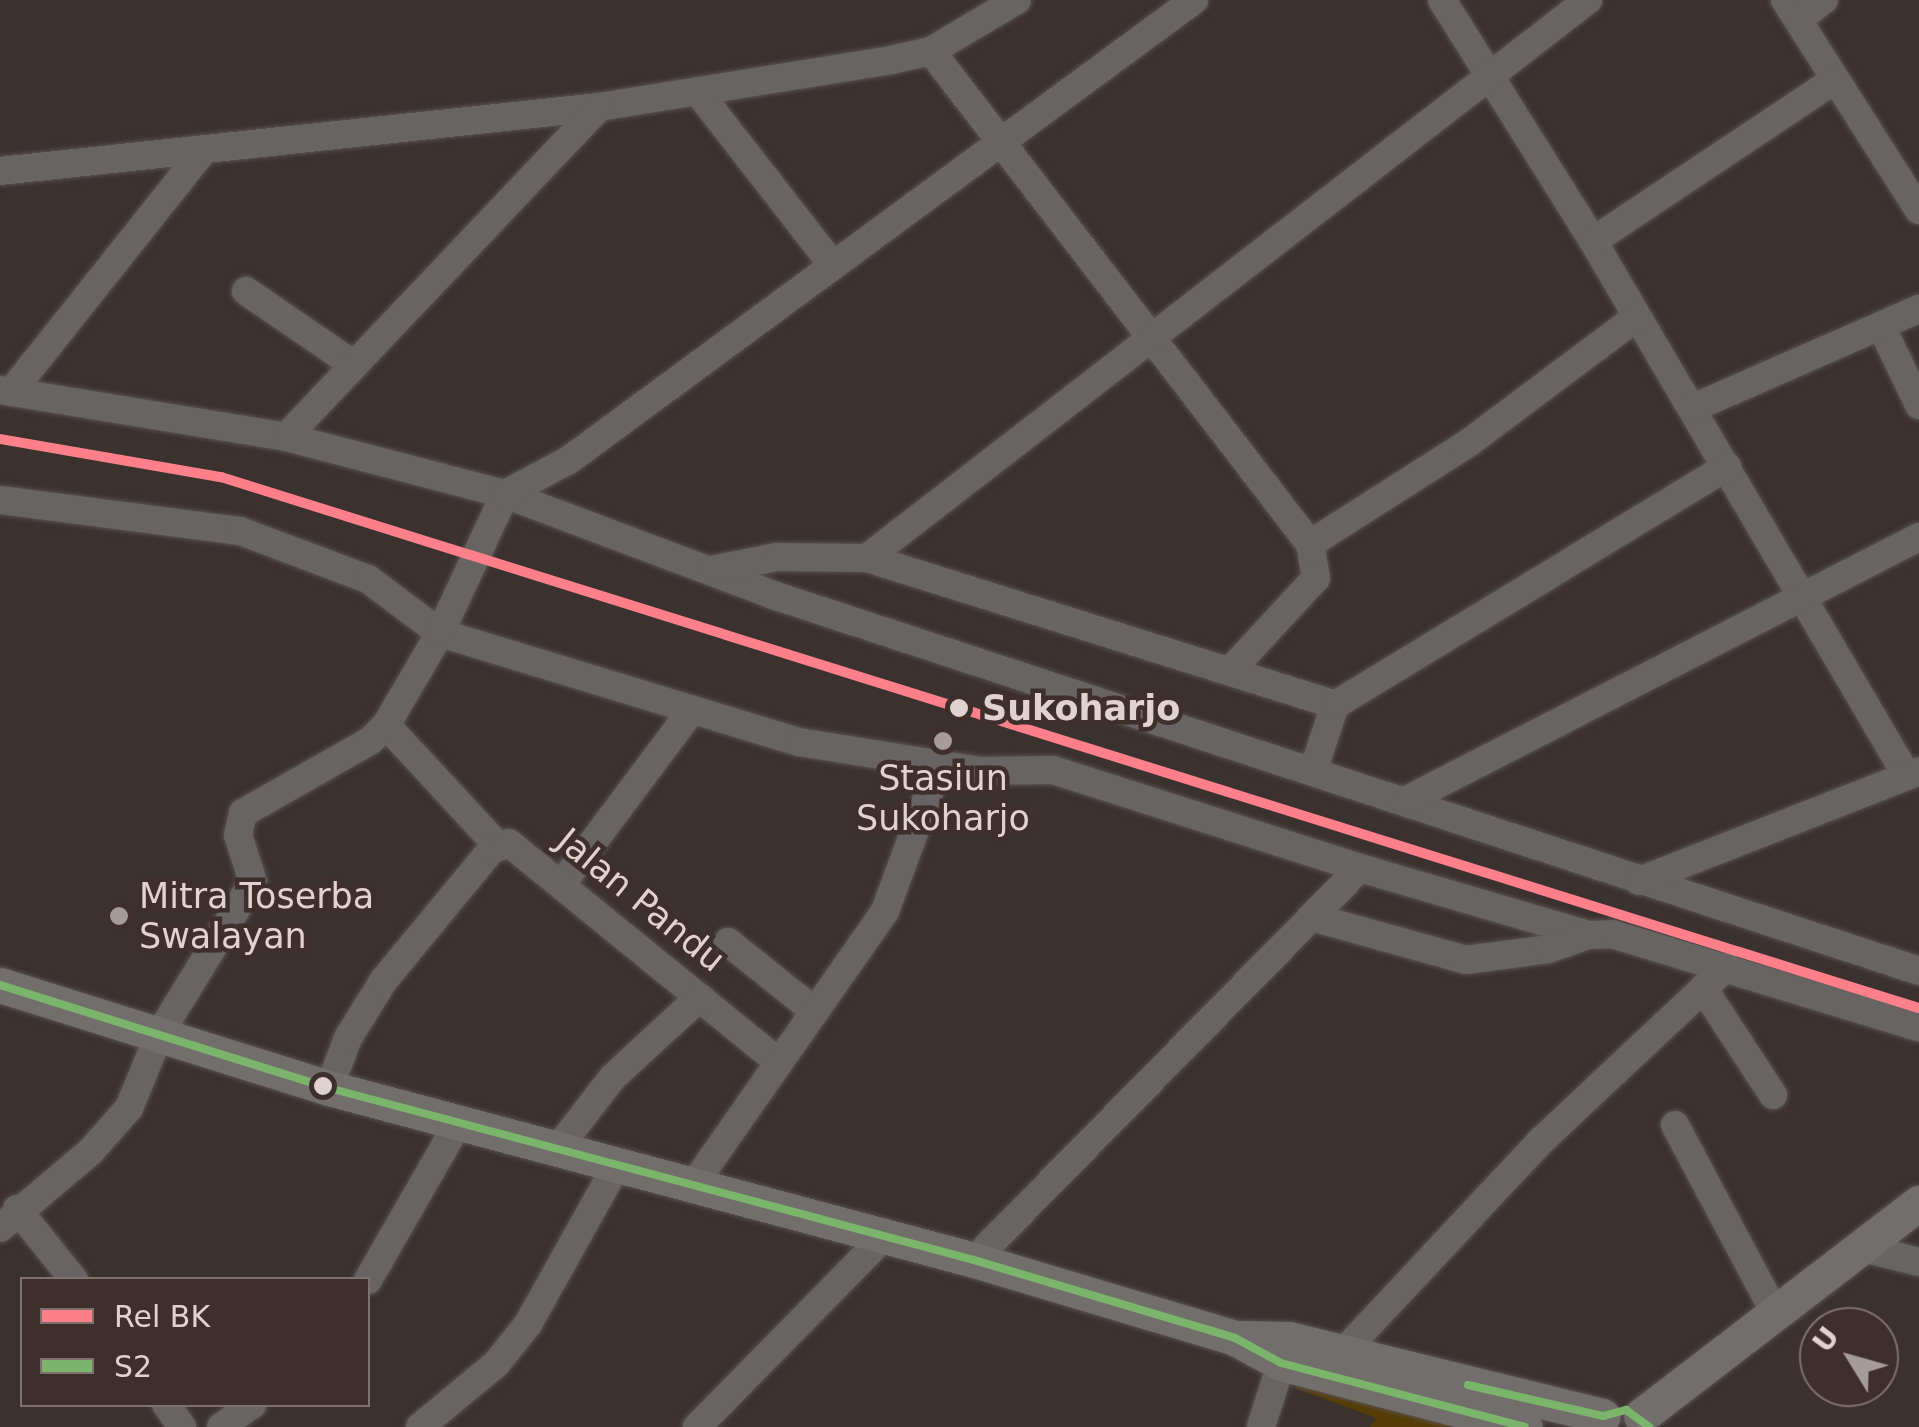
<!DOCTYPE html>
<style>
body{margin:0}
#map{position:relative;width:1919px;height:1427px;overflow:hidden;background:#3b3230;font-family:"DejaVu Sans",sans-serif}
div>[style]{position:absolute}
.green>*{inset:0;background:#563d06}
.roads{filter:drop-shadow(0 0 2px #58504e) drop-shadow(0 0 2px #58504e)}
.minor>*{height:28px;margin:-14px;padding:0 14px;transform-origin:14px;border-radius:14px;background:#676463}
.major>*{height:35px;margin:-17.5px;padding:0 17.5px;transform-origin:17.5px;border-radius:17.5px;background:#726e6c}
.bus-1>*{height:8px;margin:-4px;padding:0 4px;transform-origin:4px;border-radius:4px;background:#7bb56c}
.rail-1>*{height:10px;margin:-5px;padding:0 5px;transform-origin:5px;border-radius:5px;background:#ff808b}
.dots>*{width:28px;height:28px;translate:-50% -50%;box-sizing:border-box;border:5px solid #3f2f2c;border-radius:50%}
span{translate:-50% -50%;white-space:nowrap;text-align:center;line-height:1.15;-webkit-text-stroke:9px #3f2f2c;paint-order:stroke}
.stop-label{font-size:35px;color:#ded3d1;font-weight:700}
.left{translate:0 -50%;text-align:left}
.poi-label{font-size:35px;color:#ded3d1}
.street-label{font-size:35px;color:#ded3d1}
.legend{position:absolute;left:20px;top:1277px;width:350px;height:130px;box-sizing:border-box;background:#3f2f2c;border:2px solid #7f716e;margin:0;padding:12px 18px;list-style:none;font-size:30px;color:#ded3d1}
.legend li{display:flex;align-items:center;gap:20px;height:50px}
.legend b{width:50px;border:2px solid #7f716e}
.north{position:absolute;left:1799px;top:1307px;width:100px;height:100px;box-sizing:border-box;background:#3f2f2c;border:2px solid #7f716e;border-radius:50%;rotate:307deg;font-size:28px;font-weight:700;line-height:40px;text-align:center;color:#ded3d1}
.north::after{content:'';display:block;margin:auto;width:35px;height:45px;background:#a59b99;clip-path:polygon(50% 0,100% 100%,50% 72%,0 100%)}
</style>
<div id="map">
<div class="green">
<i style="clip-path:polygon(1302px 1361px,1502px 1427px,1370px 1427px,1376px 1418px,1295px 1388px)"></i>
</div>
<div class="roads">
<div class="minor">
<i style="left:1442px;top:0;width:284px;rotate:57.9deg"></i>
<i style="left:1593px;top:241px;width:620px;rotate:59.59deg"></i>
<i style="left:1785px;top:0;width:249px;rotate:57.5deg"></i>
<i style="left:1798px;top:20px;width:33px;rotate:-38deg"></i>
<i style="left:931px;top:51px;width:622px;rotate:52.45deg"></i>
<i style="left:1310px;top:544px;width:35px;rotate:80deg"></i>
<i style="left:1316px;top:578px;width:127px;rotate:132.8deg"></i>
<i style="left:698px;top:92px;width:218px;rotate:52.1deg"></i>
<i style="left:0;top:171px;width:602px;rotate:-6.1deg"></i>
<i style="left:599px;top:107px;width:296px;rotate:-9.1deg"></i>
<i style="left:891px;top:60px;width:41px;rotate:-12.7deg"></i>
<i style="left:931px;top:51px;width:100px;rotate:-30.7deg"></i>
<i style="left:1593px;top:241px;width:290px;rotate:-33.7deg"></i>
<i style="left:246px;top:291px;width:131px;rotate:34.4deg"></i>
<i style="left:1881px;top:326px;width:88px;rotate:64.3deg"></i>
<i style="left:0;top:390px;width:290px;rotate:9.3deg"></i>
<i style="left:286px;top:437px;width:226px;rotate:14.6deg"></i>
<i style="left:505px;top:494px;width:286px;rotate:20.6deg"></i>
<i style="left:773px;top:595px;width:1206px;rotate:18.16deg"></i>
<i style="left:12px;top:391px;width:307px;rotate:-51.5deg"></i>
<i style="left:1693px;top:408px;width:247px;rotate:-23.7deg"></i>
<i style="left:286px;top:437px;width:455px;rotate:-46.5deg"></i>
<i style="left:0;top:500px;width:242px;rotate:7.4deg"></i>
<i style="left:240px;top:531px;width:137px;rotate:20.6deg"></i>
<i style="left:368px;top:579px;width:90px;rotate:36.9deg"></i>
<i style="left:440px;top:633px;width:375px;rotate:16.9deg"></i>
<i style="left:799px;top:742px;width:184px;rotate:9.1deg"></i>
<i style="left:981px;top:771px;width:72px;rotate:-0.8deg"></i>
<i style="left:1053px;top:770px;width:322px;rotate:17.7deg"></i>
<i style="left:1360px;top:868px;width:239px;rotate:16.3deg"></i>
<i style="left:1589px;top:935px;width:23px;rotate:-2deg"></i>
<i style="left:1612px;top:934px;width:321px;rotate:16.9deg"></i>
<i style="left:1310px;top:544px;width:186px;rotate:-32.5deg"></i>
<i style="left:1467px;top:444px;width:212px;rotate:-36.8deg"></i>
<i style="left:867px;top:558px;width:912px;rotate:-37.74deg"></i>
<i style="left:716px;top:569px;width:62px;rotate:-11.1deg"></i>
<i style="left:777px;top:557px;width:90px;rotate:0.6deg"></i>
<i style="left:867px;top:558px;width:491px;rotate:17.4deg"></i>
<i style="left:386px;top:725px;width:165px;rotate:47.2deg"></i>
<i style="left:1314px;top:768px;width:66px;rotate:-71.6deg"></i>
<i style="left:1335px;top:705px;width:459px;rotate:-31.3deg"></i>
<i style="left:1405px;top:801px;width:578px;rotate:-27.19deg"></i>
<i style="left:564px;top:881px;width:214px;rotate:-53.2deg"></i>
<i style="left:1639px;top:881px;width:301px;rotate:-21.4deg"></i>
<i style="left:1315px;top:918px;width:157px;rotate:15.5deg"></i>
<i style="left:1466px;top:960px;width:83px;rotate:-7.6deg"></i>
<i style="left:1548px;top:949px;width:43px;rotate:-18.9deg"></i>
<i style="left:728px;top:942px;width:109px;rotate:38.7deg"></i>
<i style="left:1703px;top:988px;width:128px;rotate:56.8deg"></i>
<i style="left:329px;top:1088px;width:53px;rotate:-69.2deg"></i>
<i style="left:348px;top:1038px;width:68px;rotate:-58.2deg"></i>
<i style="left:384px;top:980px;width:168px;rotate:-50.5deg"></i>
<i style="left:491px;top:850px;width:19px;rotate:-21deg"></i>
<i style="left:509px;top:843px;width:345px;rotate:39.1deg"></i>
<i style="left:1675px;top:1125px;width:211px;rotate:62deg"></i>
<i style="left:559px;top:1147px;width:88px;rotate:-52.4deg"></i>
<i style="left:613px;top:1077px;width:118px;rotate:-42.6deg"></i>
<i style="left:694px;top:1184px;width:333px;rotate:-55deg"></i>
<i style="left:885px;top:911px;width:156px;rotate:-69.7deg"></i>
<i style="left:17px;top:1209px;width:91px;rotate:51.2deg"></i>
<i style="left:0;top:1228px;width:119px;rotate:-40.2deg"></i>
<i style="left:91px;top:1151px;width:57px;rotate:-48.5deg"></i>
<i style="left:129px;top:1108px;width:81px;rotate:-67.5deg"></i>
<i style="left:160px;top:1033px;width:177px;rotate:-58.4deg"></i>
<i style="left:253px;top:882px;width:49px;rotate:-107.7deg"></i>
<i style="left:238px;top:835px;width:23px;rotate:-77deg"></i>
<i style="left:243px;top:813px;width:146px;rotate:-29.6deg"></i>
<i style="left:370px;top:741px;width:23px;rotate:-45deg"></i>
<i style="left:386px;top:725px;width:107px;rotate:-59.6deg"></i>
<i style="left:440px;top:633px;width:153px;rotate:-64.9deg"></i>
<i style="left:505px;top:494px;width:72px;rotate:-28deg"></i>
<i style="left:569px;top:460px;width:776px;rotate:-36.35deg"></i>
<i style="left:1863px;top:1248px;width:58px;rotate:14deg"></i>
<i style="left:974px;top:1260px;width:550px;rotate:-45.44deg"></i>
<i style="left:368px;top:1280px;width:182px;rotate:-60.1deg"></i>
<i style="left:1333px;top:1363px;width:306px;rotate:-46.9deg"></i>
<i style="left:1542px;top:1140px;width:253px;rotate:-43.2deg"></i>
<i style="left:166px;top:1404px;width:28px;rotate:55deg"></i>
<i style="left:221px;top:1427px;width:39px;rotate:-36deg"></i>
<i style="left:420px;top:1427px;width:99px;rotate:-39.7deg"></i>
<i style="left:496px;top:1364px;width:51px;rotate:-51.3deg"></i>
<i style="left:528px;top:1324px;width:184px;rotate:-60.8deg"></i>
<i style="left:697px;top:1427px;width:265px;rotate:-45.5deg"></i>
<i style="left:1261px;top:1427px;width:86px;rotate:-72.4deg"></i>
</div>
<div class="major">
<i style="left:0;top:985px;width:345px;rotate:17.4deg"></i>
<i style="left:329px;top:1088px;width:668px;rotate:14.93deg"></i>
<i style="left:974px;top:1260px;width:272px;rotate:16.6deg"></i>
<i style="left:1235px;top:1338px;width:52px;rotate:28.5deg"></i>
<i style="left:1281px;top:1363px;width:252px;rotate:14.7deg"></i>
<i style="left:1243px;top:1338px;width:46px;rotate:1.2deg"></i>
<i style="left:1289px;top:1339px;width:323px;rotate:13.8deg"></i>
<i style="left:1641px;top:1416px;width:350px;rotate:-37.5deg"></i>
</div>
</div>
<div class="bus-1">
<i style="left:0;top:985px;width:345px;rotate:17.4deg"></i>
<i style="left:329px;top:1088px;width:668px;rotate:14.93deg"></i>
<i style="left:974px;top:1260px;width:272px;rotate:16.6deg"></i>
<i style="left:1235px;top:1338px;width:52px;rotate:28.5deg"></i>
<i style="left:1281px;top:1363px;width:252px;rotate:14.7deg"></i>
<i style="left:1468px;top:1385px;width:139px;rotate:12.9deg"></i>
<i style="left:1603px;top:1416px;width:24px;rotate:-15deg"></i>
<i style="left:1626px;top:1410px;width:29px;rotate:36deg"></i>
</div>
<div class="rail-1">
<i style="left:0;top:439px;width:224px;rotate:9.8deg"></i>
<i style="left:221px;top:477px;width:1779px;rotate:17.37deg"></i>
</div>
<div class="dots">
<i style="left:959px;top:708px;background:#ded3d1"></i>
<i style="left:943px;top:741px;background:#a59b99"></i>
<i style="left:119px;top:916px;background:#a59b99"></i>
<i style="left:323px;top:1086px;background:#ded3d1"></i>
</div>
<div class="stop-label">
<span class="left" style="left:982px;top:708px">Sukoharjo</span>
</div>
<div class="poi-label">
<span style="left:943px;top:798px">Stasiun<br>Sukoharjo</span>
<span class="left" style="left:139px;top:916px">Mitra Toserba<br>Swalayan</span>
</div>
<div class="street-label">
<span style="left:641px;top:900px;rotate:39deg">Jalan Pandu</span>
</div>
<ul class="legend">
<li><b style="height:12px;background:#ff808b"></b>Rel BK</li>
<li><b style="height:12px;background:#7bb56c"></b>S2</li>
</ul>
<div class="north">U</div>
</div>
